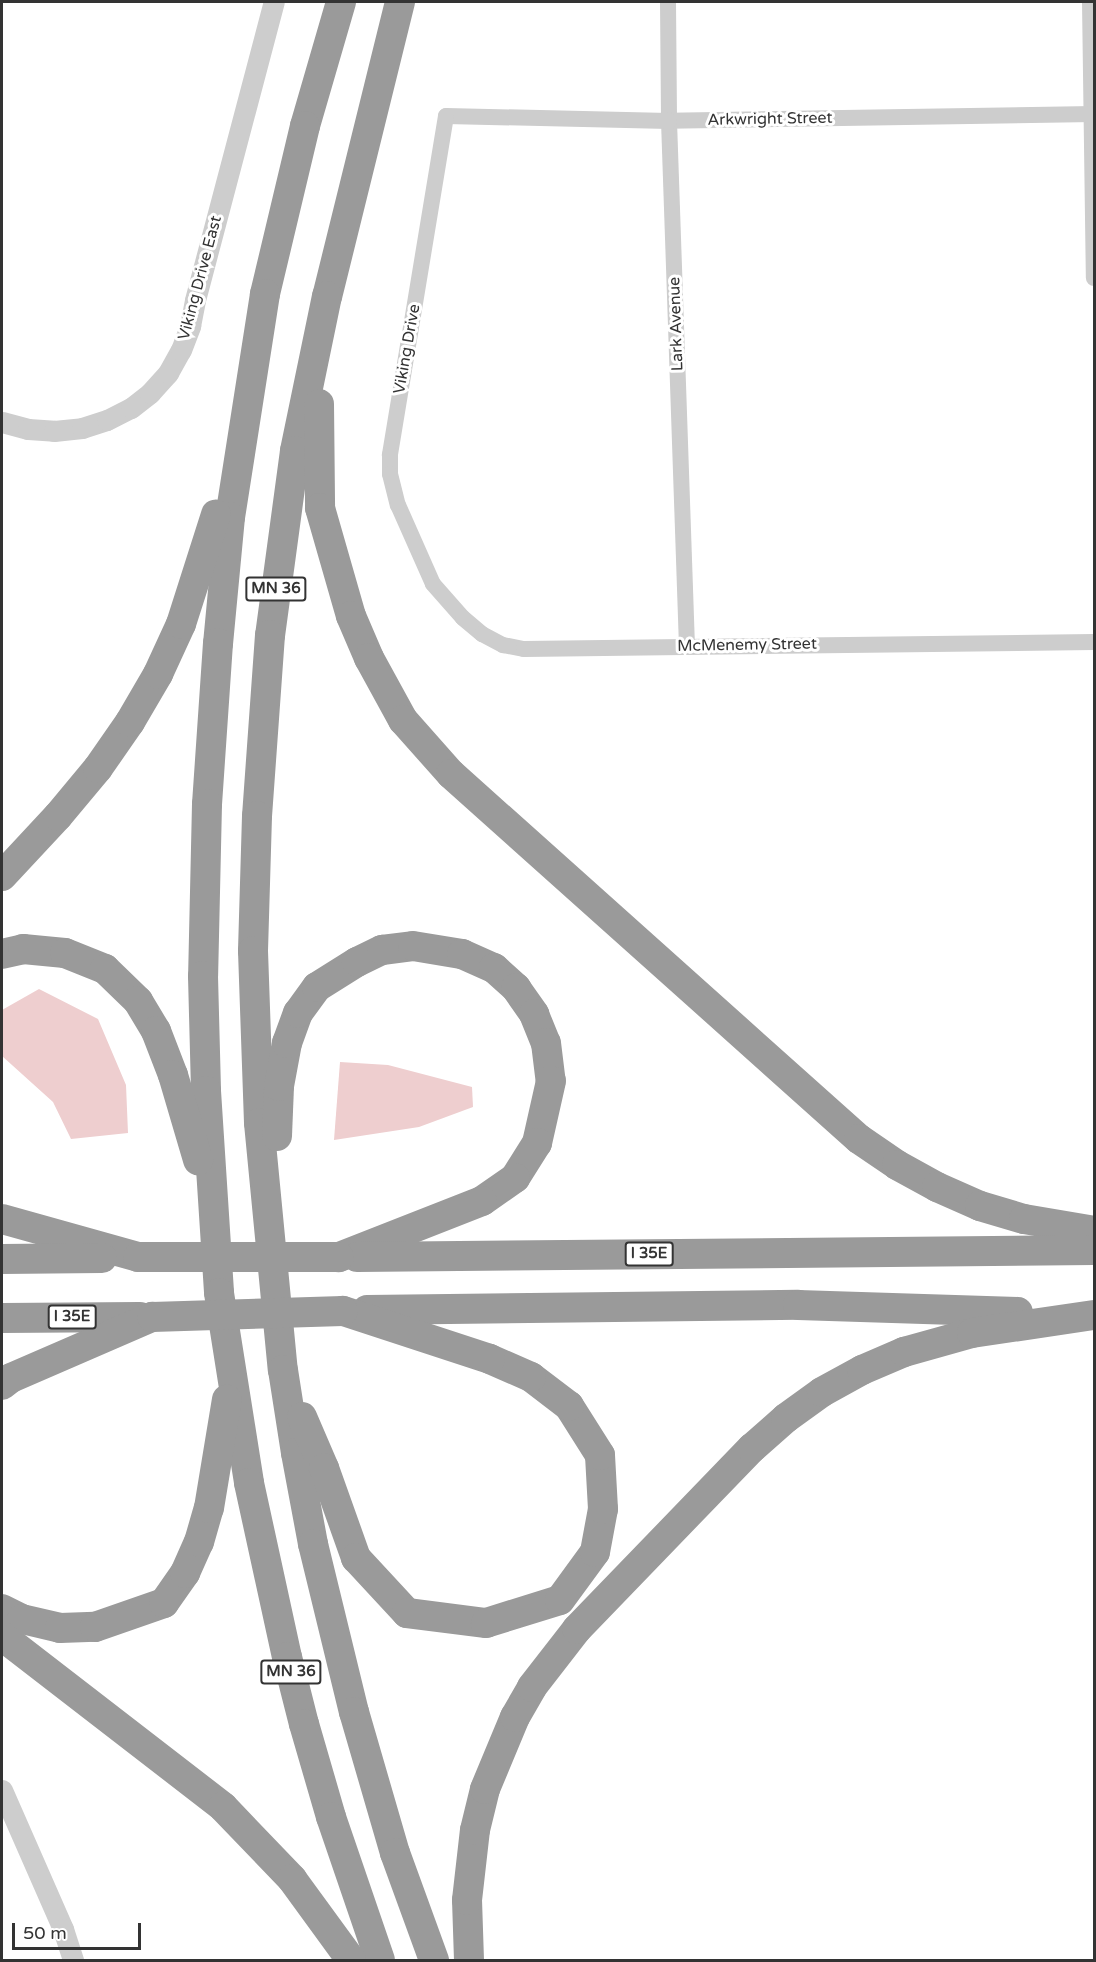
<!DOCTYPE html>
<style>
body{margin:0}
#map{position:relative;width:1096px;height:1962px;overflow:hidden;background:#fff;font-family:"Varela Round",sans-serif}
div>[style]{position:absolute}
.water>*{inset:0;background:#eececf}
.minor>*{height:16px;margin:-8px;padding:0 8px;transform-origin:8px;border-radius:8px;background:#cdcdcd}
.tertiary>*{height:21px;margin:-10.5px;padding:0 10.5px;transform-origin:10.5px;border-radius:10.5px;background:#cdcdcd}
.motorway>*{height:30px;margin:-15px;padding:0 15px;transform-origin:15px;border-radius:15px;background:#9a9a9a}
.motorway-bridge>*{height:30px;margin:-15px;padding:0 15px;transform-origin:15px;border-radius:15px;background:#9a9a9a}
span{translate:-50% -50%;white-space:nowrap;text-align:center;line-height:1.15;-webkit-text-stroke:6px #fff;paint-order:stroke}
.shield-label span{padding:2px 4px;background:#fff;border:2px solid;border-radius:4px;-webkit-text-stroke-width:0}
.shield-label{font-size:15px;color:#333;font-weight:700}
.street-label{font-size:16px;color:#333}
.frame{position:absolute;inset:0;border:3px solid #333;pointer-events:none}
.scale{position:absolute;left:12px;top:1923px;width:129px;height:27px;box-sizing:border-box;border:3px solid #333;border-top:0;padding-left:8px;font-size:18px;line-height:21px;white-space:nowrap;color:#333;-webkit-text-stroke:4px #fff;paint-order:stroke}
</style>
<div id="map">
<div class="water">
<i style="clip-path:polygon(39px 989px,98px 1019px,126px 1085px,128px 1133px,71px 1139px,53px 1102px,2px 1056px,2px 1010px)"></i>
<i style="clip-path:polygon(340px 1062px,388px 1065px,472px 1087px,473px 1107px,419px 1127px,334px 1140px)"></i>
</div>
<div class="minor">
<i style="left:668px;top:2px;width:119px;rotate:89.5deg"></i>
<i style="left:669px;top:121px;width:525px;rotate:88.04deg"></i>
<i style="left:1090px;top:2px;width:276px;rotate:89.2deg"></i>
<i style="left:1094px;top:114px;width:425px;rotate:179.1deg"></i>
<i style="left:669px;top:121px;width:223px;rotate:-178.7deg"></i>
<i style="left:446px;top:116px;width:344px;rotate:99.4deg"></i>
<i style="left:390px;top:455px;width:19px;rotate:90deg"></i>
<i style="left:390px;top:474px;width:32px;rotate:76deg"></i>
<i style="left:398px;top:505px;width:86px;rotate:66.1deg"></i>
<i style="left:433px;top:584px;width:45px;rotate:48.6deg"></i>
<i style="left:463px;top:618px;width:25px;rotate:40deg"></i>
<i style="left:482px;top:634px;width:24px;rotate:28deg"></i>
<i style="left:503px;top:645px;width:21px;rotate:11deg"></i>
<i style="left:524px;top:649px;width:570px;rotate:-0.7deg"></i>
</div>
<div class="tertiary">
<i style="left:2px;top:422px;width:27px;rotate:15deg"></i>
<i style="left:28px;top:429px;width:26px;rotate:4deg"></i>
<i style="left:54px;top:431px;width:28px;rotate:-6deg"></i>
<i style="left:82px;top:428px;width:26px;rotate:-18deg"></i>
<i style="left:107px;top:420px;width:27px;rotate:-27deg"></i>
<i style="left:131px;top:408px;width:24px;rotate:-38deg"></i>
<i style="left:150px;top:393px;width:27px;rotate:-48deg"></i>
<i style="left:168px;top:373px;width:26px;rotate:-61deg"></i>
<i style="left:181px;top:350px;width:26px;rotate:-69deg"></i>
<i style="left:190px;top:326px;width:26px;rotate:-79deg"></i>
<i style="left:195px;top:300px;width:308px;rotate:-75.2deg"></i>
<i style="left:2px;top:1790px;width:152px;rotate:66.3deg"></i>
<i style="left:63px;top:1929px;width:33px;rotate:72deg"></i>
</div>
<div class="motorway">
<i style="left:341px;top:2px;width:129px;rotate:106.2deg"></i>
<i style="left:305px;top:126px;width:173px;rotate:103.4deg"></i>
<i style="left:265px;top:294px;width:226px;rotate:98.9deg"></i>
<i style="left:230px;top:517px;width:127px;rotate:95.4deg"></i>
<i style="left:218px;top:643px;width:161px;rotate:93.9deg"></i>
<i style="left:207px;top:804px;width:172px;rotate:91.3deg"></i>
<i style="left:203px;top:976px;width:115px;rotate:88.5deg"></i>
<i style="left:206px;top:1091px;width:202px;rotate:86.3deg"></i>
<i style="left:219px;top:1293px;width:192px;rotate:81deg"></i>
<i style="left:249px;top:1483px;width:178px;rotate:77.7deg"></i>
<i style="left:287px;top:1657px;width:69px;rotate:75.8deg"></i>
<i style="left:304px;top:1724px;width:97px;rotate:73.8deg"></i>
<i style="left:331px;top:1817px;width:151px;rotate:71.1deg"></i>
<i style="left:400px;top:2px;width:303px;rotate:103.9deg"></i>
<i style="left:327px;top:296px;width:158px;rotate:101.7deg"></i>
<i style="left:295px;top:451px;width:186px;rotate:97.7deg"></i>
<i style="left:270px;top:635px;width:181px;rotate:94.1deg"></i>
<i style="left:257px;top:816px;width:135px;rotate:91.7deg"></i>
<i style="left:253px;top:951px;width:172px;rotate:88deg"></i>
<i style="left:259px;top:1123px;width:248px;rotate:84.5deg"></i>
<i style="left:283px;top:1370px;width:84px;rotate:81.1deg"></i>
<i style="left:296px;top:1453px;width:93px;rotate:79.4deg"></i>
<i style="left:313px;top:1544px;width:173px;rotate:76.3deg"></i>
<i style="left:354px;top:1712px;width:147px;rotate:73.8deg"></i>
<i style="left:395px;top:1853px;width:114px;rotate:70deg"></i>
<i style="left:319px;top:404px;width:104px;rotate:89.4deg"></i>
<i style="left:320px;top:508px;width:112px;rotate:74deg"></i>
<i style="left:351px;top:616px;width:46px;rotate:66.8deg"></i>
<i style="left:369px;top:658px;width:71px;rotate:61.3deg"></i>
<i style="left:403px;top:720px;width:72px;rotate:48.4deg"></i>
<i style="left:451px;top:774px;width:547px;rotate:41.82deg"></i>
<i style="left:859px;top:1139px;width:46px;rotate:34.4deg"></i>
<i style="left:897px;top:1165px;width:46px;rotate:28.8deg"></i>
<i style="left:937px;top:1187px;width:47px;rotate:23.8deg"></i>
<i style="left:980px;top:1206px;width:46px;rotate:16.5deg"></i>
<i style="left:1024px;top:1219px;width:71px;rotate:9.7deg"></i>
<i style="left:2px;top:876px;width:82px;rotate:-47deg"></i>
<i style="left:58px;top:816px;width:62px;rotate:-50.2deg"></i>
<i style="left:98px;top:768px;width:56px;rotate:-55.2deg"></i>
<i style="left:130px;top:722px;width:56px;rotate:-59.7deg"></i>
<i style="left:158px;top:674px;width:55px;rotate:-65.3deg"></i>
<i style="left:181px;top:624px;width:115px;rotate:-72.3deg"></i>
<i style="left:2px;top:954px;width:22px;rotate:-13deg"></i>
<i style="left:23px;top:949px;width:42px;rotate:5.4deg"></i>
<i style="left:65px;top:953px;width:43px;rotate:21.8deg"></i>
<i style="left:105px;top:969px;width:46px;rotate:44.1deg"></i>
<i style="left:138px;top:1001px;width:35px;rotate:59deg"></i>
<i style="left:156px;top:1031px;width:47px;rotate:68.9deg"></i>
<i style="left:173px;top:1075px;width:89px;rotate:73.6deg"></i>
<i style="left:277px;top:1136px;width:50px;rotate:-87.7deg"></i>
<i style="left:279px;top:1086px;width:44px;rotate:-79.5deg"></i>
<i style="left:287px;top:1043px;width:32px;rotate:-70deg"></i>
<i style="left:298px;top:1013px;width:32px;rotate:-54deg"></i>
<i style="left:317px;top:987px;width:47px;rotate:-32deg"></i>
<i style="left:357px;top:962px;width:28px;rotate:-26deg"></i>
<i style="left:382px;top:950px;width:31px;rotate:-7deg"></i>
<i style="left:413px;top:946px;width:50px;rotate:9.3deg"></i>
<i style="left:462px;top:954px;width:35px;rotate:24deg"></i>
<i style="left:494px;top:968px;width:30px;rotate:42deg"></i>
<i style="left:516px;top:988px;width:32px;rotate:55deg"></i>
<i style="left:534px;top:1014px;width:31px;rotate:68deg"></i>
<i style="left:546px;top:1043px;width:38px;rotate:83deg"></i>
<i style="left:551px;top:1081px;width:64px;rotate:102.7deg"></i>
<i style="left:537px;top:1143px;width:41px;rotate:122.2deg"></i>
<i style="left:515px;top:1178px;width:40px;rotate:145.1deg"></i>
<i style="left:482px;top:1201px;width:154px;rotate:158.6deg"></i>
<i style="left:2px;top:1219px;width:141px;rotate:15.6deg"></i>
<i style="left:357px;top:1257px;width:737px;rotate:-0.54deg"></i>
<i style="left:2px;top:1259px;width:100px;rotate:-0.6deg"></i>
<i style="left:367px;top:1310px;width:431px;rotate:-0.7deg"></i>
<i style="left:798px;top:1305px;width:220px;rotate:1.8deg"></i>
<i style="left:2px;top:1318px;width:138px;rotate:-0.4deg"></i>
<i style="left:2px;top:1385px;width:11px;rotate:-38deg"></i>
<i style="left:11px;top:1378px;width:154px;rotate:-23.4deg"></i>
<i style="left:302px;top:1417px;width:56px;rotate:66.7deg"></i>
<i style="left:324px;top:1468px;width:96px;rotate:70.4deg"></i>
<i style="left:356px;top:1558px;width:75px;rotate:47.2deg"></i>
<i style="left:407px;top:1613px;width:80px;rotate:7.2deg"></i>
<i style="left:486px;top:1623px;width:77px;rotate:-17.3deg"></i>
<i style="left:560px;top:1600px;width:59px;rotate:-53.9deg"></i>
<i style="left:595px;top:1552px;width:44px;rotate:-79.5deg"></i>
<i style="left:603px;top:1509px;width:54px;rotate:-93.2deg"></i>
<i style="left:600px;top:1455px;width:58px;rotate:-122.3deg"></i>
<i style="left:569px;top:1406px;width:48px;rotate:-142.7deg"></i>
<i style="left:531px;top:1377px;width:45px;rotate:-156.3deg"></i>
<i style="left:490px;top:1359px;width:155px;rotate:-161.9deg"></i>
<i style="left:2px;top:1609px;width:22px;rotate:27deg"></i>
<i style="left:22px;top:1619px;width:39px;rotate:13deg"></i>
<i style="left:60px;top:1628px;width:35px;rotate:-2deg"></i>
<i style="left:95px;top:1627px;width:73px;rotate:-19.2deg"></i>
<i style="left:164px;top:1603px;width:37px;rotate:-55deg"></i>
<i style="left:185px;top:1573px;width:34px;rotate:-66deg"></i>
<i style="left:199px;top:1542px;width:35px;rotate:-74deg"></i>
<i style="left:209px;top:1508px;width:110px;rotate:-80.6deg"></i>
<i style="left:2px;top:1636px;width:279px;rotate:37.7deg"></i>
<i style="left:223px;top:1807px;width:100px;rotate:46.2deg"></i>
<i style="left:292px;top:1879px;width:100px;rotate:53.9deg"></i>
<i style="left:469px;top:1960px;width:60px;rotate:-91.9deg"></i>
<i style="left:467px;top:1900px;width:70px;rotate:-83.5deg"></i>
<i style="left:475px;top:1830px;width:42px;rotate:-76.3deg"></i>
<i style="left:485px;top:1789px;width:78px;rotate:-67.4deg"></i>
<i style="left:515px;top:1717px;width:34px;rotate:-60deg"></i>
<i style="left:532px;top:1687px;width:73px;rotate:-52.2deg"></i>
<i style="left:577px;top:1629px;width:252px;rotate:-46deg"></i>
<i style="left:752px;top:1448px;width:45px;rotate:-41.4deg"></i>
<i style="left:786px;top:1418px;width:44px;rotate:-35.8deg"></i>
<i style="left:822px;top:1392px;width:46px;rotate:-28.8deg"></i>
<i style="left:862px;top:1370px;width:46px;rotate:-23.2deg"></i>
<i style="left:904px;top:1352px;width:71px;rotate:-15.6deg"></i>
<i style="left:972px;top:1333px;width:123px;rotate:-8.4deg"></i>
</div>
<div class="motorway-bridge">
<i style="left:138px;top:1257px;width:201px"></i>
<i style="left:152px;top:1317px;width:191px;rotate:-1.8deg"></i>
</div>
<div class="shield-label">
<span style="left:276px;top:589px">MN 36</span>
<span style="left:649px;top:1254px">I 35E</span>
<span style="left:72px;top:1317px">I 35E</span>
<span style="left:291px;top:1672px">MN 36</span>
</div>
<div class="street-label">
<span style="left:770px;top:119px;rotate:-1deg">Arkwright Street</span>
<span style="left:200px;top:278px;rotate:-75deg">Viking Drive East</span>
<span style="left:676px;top:324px;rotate:-92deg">Lark Avenue</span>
<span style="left:407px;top:349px;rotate:-80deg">Viking Drive</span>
<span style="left:747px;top:645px;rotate:-1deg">McMenemy Street</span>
</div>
<div class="frame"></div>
<div class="scale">50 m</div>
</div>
